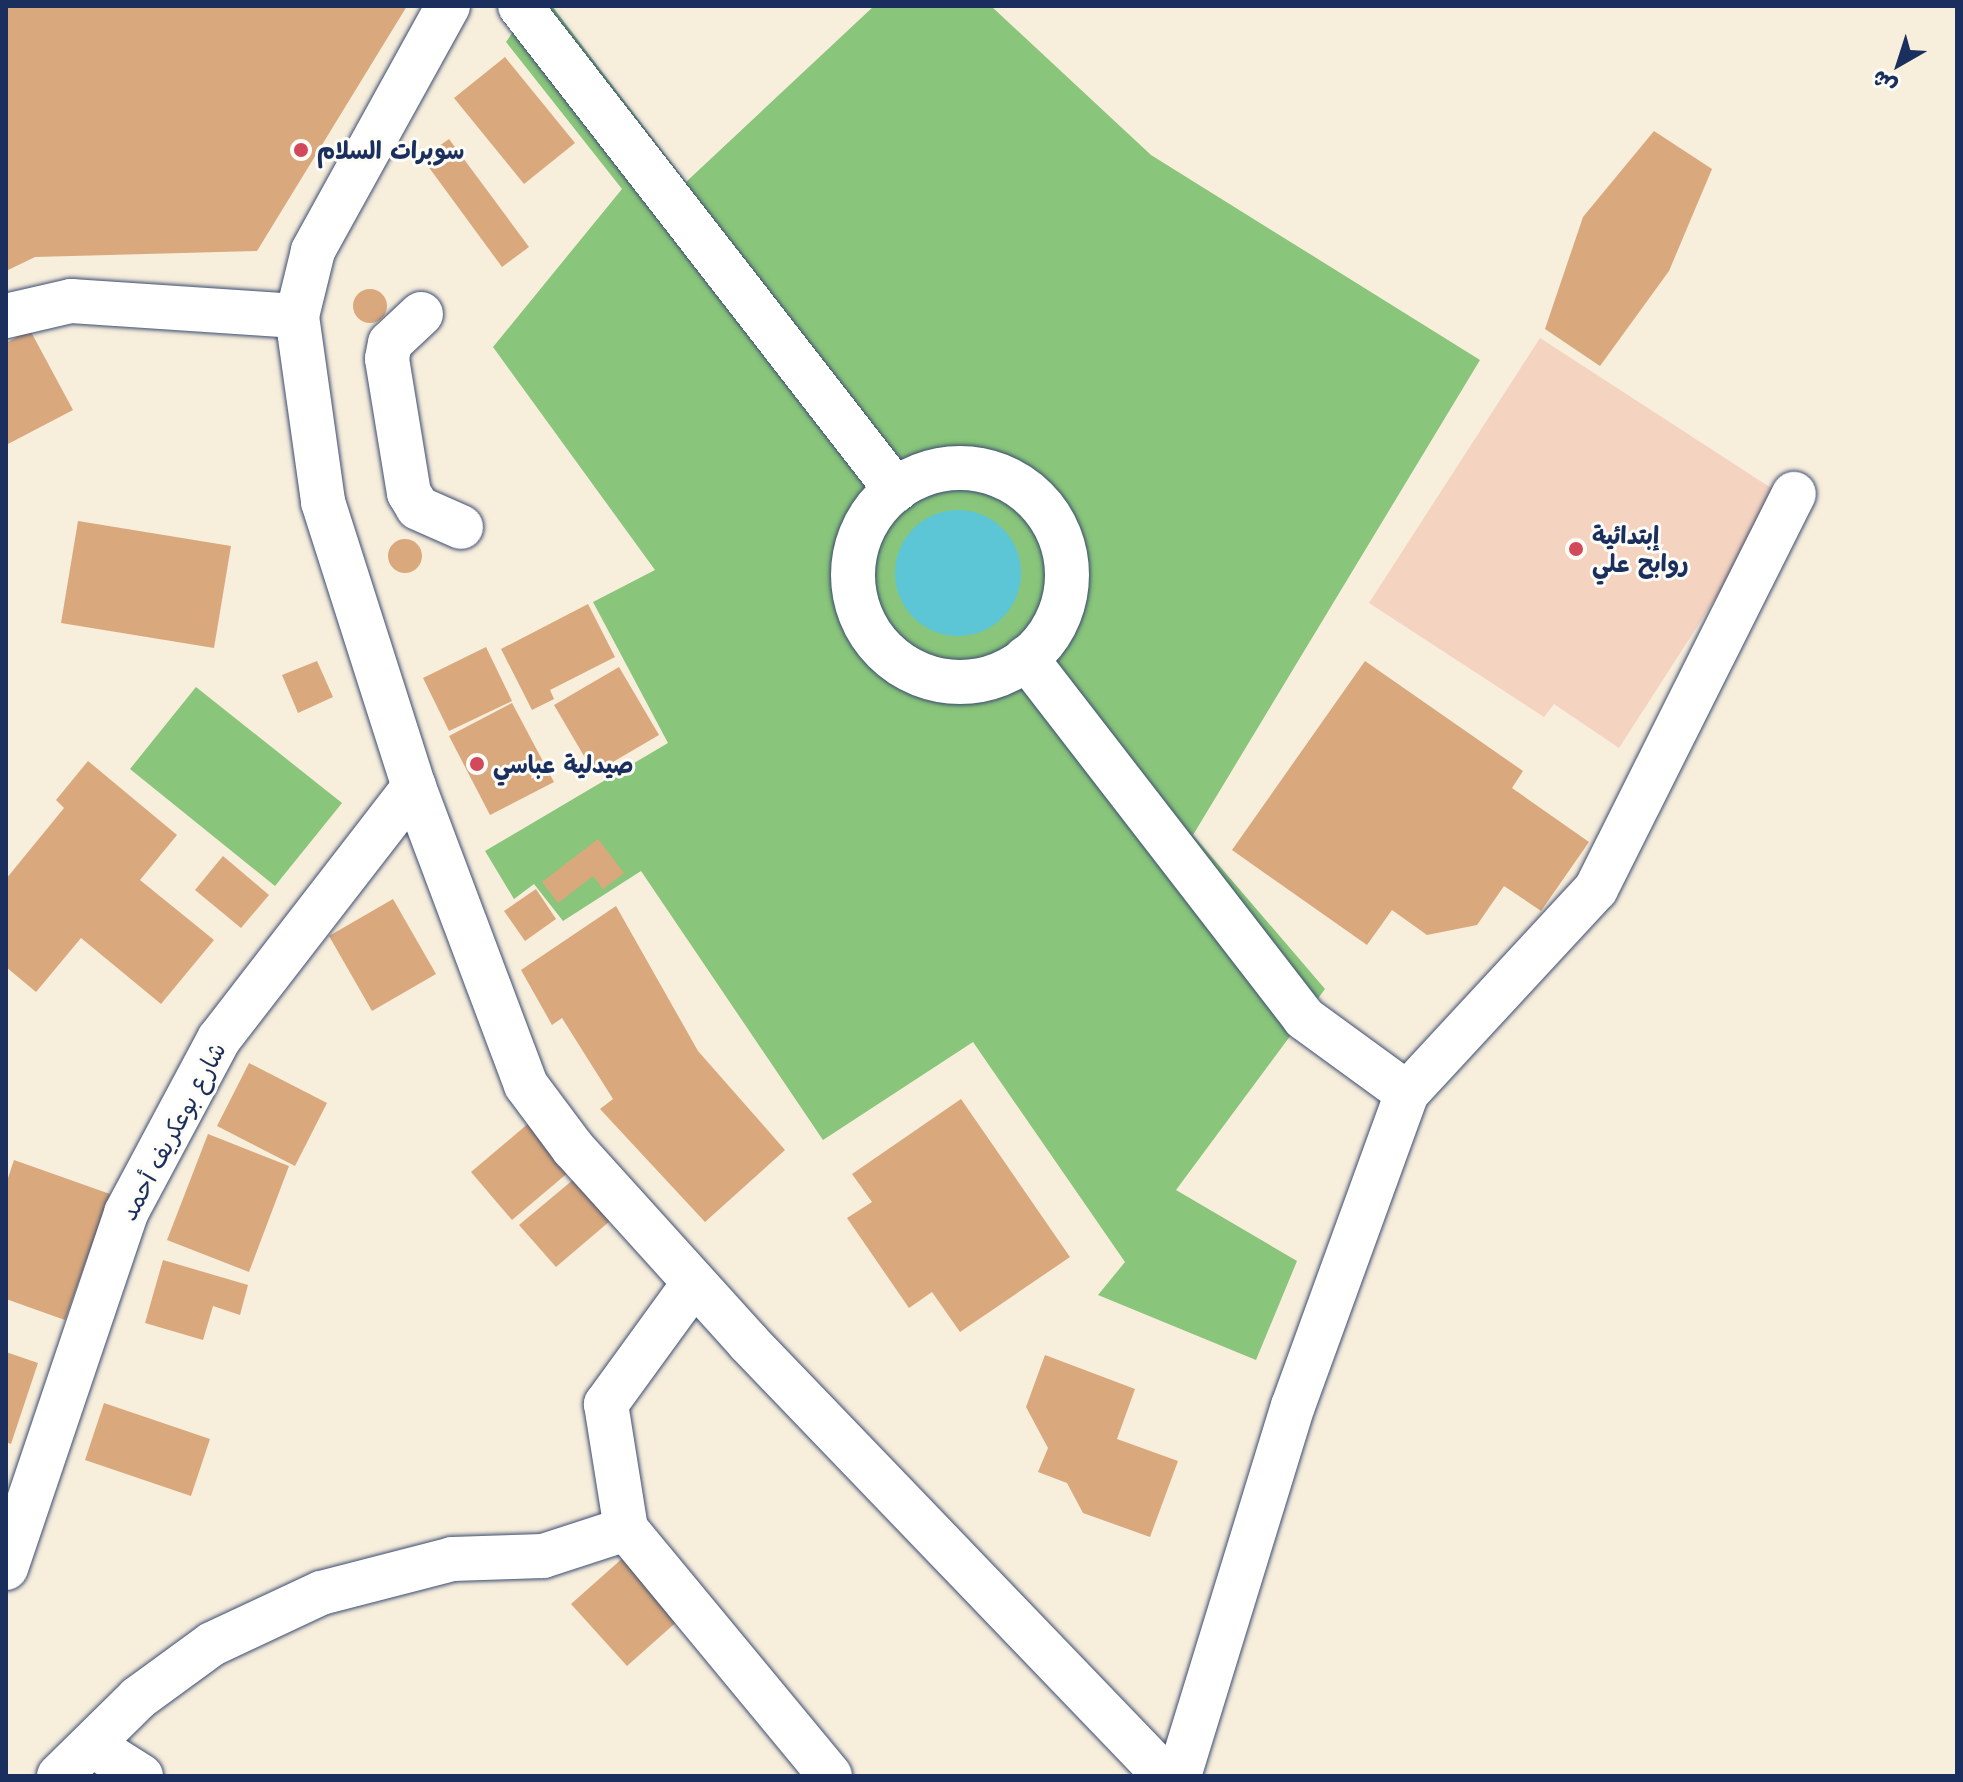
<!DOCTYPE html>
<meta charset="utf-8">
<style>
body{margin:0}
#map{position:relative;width:1963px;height:1782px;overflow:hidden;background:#f7eedc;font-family:Mali,"Playpen Sans Arabic",sans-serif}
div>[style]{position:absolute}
.built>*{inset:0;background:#f5d3c1}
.green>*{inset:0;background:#89c57a}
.water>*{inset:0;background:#5cc6d7}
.round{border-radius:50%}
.building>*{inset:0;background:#d9a97d}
.roads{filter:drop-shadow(0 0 2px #3c4c71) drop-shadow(0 0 2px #3c4c71)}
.minor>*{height:44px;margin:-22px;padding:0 22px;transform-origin:22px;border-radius:22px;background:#fff}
.minor>.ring{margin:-22px;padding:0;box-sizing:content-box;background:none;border:44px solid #fff;border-radius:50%}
.dots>*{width:22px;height:22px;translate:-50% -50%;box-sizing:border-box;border:4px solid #fdfcf7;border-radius:50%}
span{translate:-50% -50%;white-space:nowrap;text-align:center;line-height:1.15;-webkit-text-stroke:6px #fdfcf7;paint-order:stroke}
.poi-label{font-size:24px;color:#1b2f5e;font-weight:700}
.left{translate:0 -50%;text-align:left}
.street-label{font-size:24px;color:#1b2f5e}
.frame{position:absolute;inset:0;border:8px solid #1b2f5e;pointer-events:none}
.north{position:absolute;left:1859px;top:24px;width:80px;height:80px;-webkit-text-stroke:6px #fdfcf7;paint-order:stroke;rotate:219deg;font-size:22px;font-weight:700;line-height:32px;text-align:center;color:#1b2f5e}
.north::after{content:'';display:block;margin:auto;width:28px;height:36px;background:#1b2f5e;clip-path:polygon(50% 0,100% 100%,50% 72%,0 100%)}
</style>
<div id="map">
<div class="built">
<i style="clip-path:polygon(1540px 338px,1782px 495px,1619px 748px,1554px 704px,1544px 717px,1369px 603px)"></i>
</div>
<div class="green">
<i style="clip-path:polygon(531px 6px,552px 6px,686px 182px,874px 6px,991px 6px,1151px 155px,1480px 360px,1193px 835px,1325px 989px,1176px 1190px,1297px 1261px,1256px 1360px,1098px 1295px,1125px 1262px,973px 1042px,823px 1140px,641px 871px,563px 921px,534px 884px,514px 899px,485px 851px,668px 743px,593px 602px,655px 570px,493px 347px,622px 189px,506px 42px)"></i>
<i style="clip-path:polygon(196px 687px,342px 803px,275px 886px,130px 769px)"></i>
</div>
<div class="water">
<i class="round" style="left:895px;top:510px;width:126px;height:126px"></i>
</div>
<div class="building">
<i style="clip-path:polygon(6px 6px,407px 6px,257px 251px,35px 257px,6px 271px)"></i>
<i style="clip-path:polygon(505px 57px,575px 143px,524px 184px,454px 98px)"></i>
<i style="clip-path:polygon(1654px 131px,1712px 169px,1669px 271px,1600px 366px,1545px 329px,1583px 217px)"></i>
<i style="clip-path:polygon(449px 139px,529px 247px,502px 267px,422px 158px)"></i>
<i class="round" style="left:353px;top:289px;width:34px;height:34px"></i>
<i style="clip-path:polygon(30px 330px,73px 410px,6px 445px,6px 343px)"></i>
<i style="clip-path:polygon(78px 521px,231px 546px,214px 648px,61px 623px)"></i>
<i class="round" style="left:388px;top:539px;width:34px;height:34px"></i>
<i style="clip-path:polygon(588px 604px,615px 657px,550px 690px,554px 699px,532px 710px,501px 649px)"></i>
<i style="clip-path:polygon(486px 647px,512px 701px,449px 731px,423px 678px)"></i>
<i style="clip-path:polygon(317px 661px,333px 697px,298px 713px,282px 675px)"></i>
<i style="clip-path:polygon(1365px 661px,1523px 771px,1512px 788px,1589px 842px,1541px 911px,1504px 886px,1477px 925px,1427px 935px,1392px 910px,1367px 945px,1232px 850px)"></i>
<i style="clip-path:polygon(619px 667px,659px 735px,594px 773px,554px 705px)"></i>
<i style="clip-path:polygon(512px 703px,554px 782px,490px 815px,449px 736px)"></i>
<i style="clip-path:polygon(88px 761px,177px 835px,140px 880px,214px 940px,161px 1004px,81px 938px,36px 992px,6px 967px,6px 879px,64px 808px,56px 800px)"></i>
<i style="clip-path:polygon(598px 839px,624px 873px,603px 889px,593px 876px,558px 903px,542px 882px)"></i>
<i style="clip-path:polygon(223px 856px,269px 895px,241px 928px,195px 890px)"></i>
<i style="clip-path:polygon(536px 889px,556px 919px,525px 941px,504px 911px)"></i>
<i style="clip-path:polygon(393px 899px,436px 974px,372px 1011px,329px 936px)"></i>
<i style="clip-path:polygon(616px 906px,698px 1051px,785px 1150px,705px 1222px,600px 1109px,613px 1099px,562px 1018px,552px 1025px,521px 970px)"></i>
<i style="clip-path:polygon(249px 1063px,327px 1103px,295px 1166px,217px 1126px)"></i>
<i style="clip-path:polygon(961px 1099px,1070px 1257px,960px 1332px,932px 1292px,909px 1308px,847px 1218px,872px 1202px,852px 1174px)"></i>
<i style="clip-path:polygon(530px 1122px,570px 1171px,512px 1220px,471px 1172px)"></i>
<i style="clip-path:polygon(208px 1134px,289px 1166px,249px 1272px,167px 1240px)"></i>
<i style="clip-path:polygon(14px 1160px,110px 1194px,65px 1320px,6px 1299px,6px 1184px)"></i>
<i style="clip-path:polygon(574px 1179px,610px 1221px,556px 1267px,519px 1225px)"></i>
<i style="clip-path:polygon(163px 1260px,248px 1285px,240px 1315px,213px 1306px,203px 1340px,145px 1323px)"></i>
<i style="clip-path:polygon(6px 1352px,38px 1363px,11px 1444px,6px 1442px)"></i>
<i style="clip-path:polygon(1045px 1355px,1135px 1389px,1117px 1439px,1178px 1461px,1150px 1537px,1083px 1513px,1067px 1483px,1038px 1472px,1048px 1448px,1026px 1407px)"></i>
<i style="clip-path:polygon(104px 1403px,210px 1439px,191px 1496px,85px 1460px)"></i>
<i style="clip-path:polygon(625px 1556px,681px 1618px,627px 1666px,571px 1604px)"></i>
</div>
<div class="roads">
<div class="minor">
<i style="left:448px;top:6px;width:280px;rotate:118.9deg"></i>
<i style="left:313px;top:251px;width:67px;rotate:103.8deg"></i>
<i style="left:297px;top:316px;width:188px;rotate:82deg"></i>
<i style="left:323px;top:502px;width:299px;rotate:72.3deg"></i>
<i style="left:414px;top:787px;width:318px;rotate:69.4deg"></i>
<i style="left:526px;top:1085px;width:79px;rotate:53.3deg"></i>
<i style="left:573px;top:1148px;width:261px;rotate:47.9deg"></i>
<i style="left:748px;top:1342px;width:602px;rotate:46.14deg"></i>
<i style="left:520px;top:6px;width:613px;rotate:52.16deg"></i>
<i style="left:421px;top:314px;width:42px;rotate:136.9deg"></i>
<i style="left:390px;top:343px;width:16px;rotate:101deg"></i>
<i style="left:387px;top:359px;width:136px;rotate:80.7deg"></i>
<i style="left:409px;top:493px;width:17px;rotate:59deg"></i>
<i style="left:418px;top:508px;width:47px;rotate:23.8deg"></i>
<i style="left:6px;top:316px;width:67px;rotate:-13deg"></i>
<i style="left:71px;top:301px;width:226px;rotate:3.8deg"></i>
<i class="ring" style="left:853px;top:468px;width:170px;height:170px"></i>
<i style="left:1026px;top:658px;width:455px;rotate:52.3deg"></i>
<i style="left:1304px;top:1018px;width:127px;rotate:36.1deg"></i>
<i style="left:694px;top:1283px;width:150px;rotate:126deg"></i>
<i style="left:606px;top:1404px;width:127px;rotate:80.9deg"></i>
<i style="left:626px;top:1529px;width:320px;rotate:50.4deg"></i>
<i style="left:6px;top:1568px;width:375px;rotate:-71.3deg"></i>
<i style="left:126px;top:1213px;width:197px;rotate:-61.9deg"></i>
<i style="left:219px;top:1039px;width:319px;rotate:-52.3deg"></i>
<i style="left:92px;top:1745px;width:58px;rotate:32.3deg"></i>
<i style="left:59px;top:1776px;width:111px;rotate:-44.6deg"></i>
<i style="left:138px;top:1698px;width:92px;rotate:-36.1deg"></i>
<i style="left:212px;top:1644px;width:120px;rotate:-25.1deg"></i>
<i style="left:321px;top:1593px;width:135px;rotate:-14.5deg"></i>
<i style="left:452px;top:1559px;width:91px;rotate:-1.9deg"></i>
<i style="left:543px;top:1556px;width:87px;rotate:-18deg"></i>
<i style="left:1179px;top:1776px;width:387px;rotate:-72.9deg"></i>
<i style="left:1293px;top:1406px;width:333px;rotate:-70deg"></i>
<i style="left:1407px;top:1093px;width:278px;rotate:-47.2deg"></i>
<i style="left:1596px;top:889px;width:442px;rotate:-63.4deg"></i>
</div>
</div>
<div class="dots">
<i style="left:301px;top:150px;background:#d1495b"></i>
<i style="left:1576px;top:549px;background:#d1495b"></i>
<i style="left:477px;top:764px;background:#d1495b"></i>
</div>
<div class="poi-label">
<span class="left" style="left:317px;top:150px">سوبرات السلام</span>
<span class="left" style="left:1592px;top:549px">إبتدائية<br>روابح علي</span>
<span class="left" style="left:493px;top:764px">صيدلية عباسي</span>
</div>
<div class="street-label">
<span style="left:172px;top:1131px;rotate:-62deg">شارع بوعكريف أحمد</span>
</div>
<div class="frame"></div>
<div class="north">ش</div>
</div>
